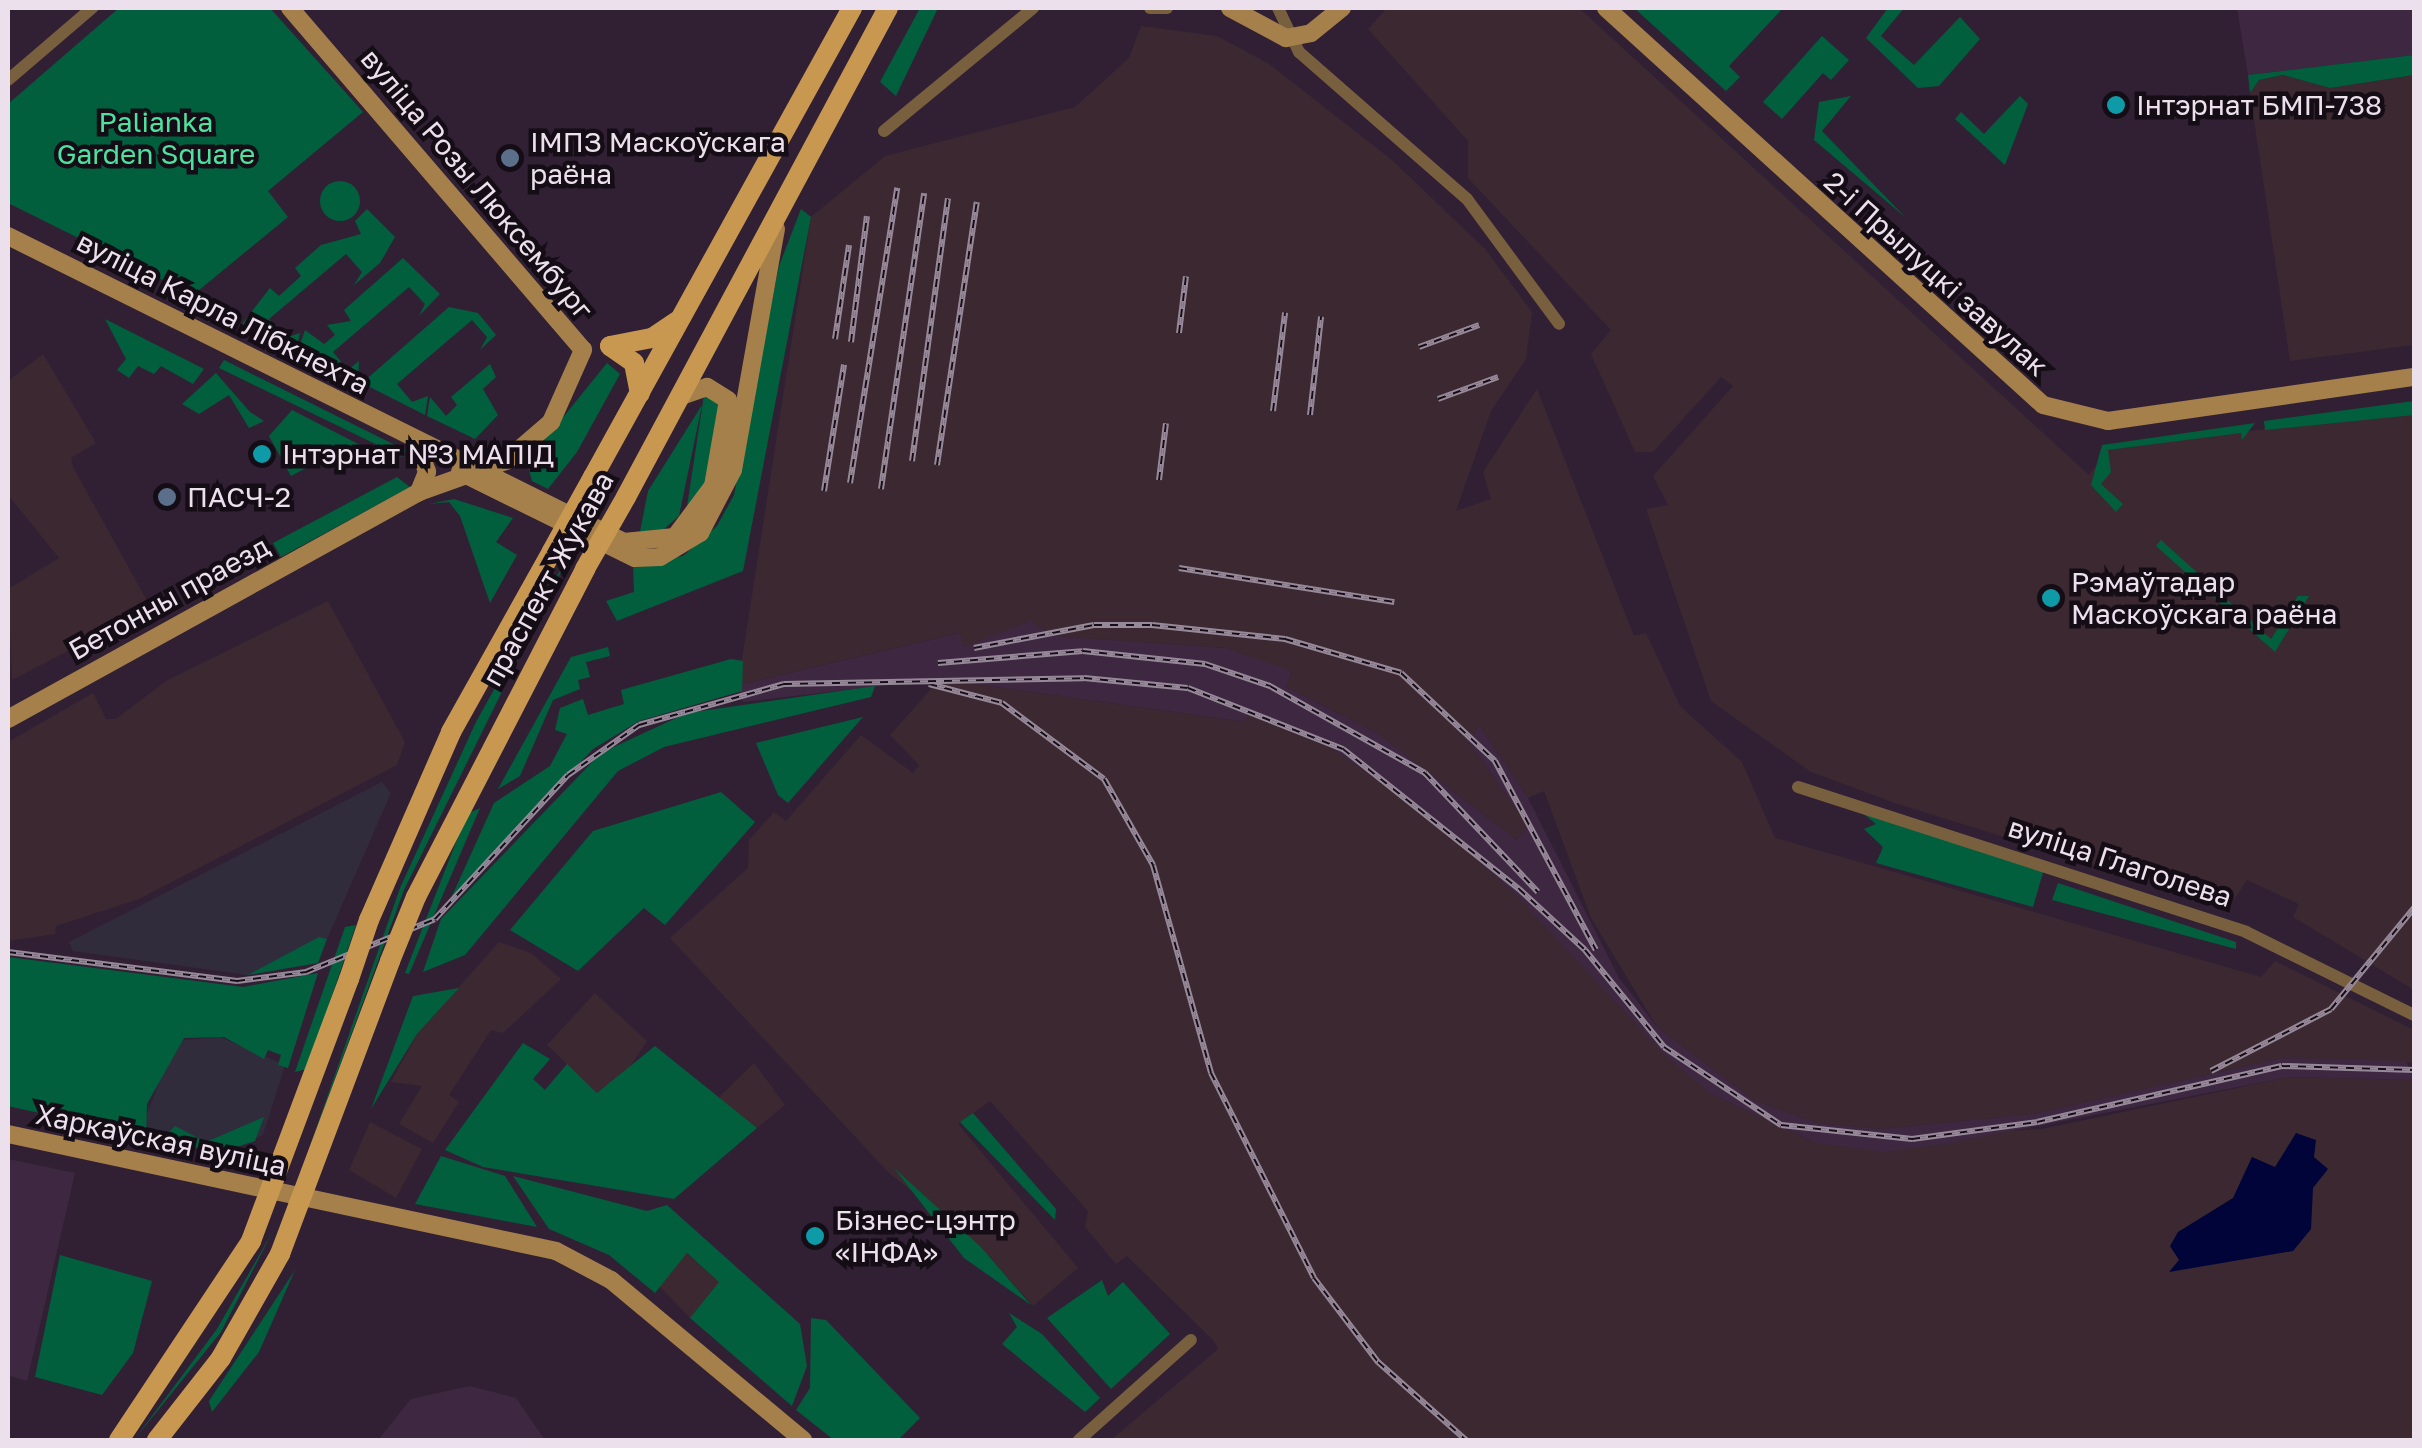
<!DOCTYPE html>
<meta charset="utf-8">
<style>
body{margin:0}
#map{position:relative;width:2422px;height:1448px;overflow:hidden;background:#312034;font-family:"Golos Text",sans-serif}
div>[style]{position:absolute}
.commercial>*{inset:0;background:#302c3c}
.industrial>*{inset:0;background:#3b2830}
.built>*{inset:0;background:#3e2741}
.green>*{inset:0;background:#015f3d}
.round{border-radius:50%}
.water>*{inset:0;background:#000439}
.street>*{height:12px;margin:-6px;padding:0 6px;transform-origin:6px;border-radius:6px;background:#78603f}
.secondary>*{height:18px;margin:-9px;padding:0 9px;transform-origin:9px;border-radius:9px;background:#a6804a}
.primary>*{height:20px;margin:-10px;padding:0 10px;transform-origin:10px;border-radius:10px;background:#c99850}
.rail>*{height:6px;margin-top:-3px;transform-origin:0;background:repeating-linear-gradient(90deg,#150d16 0 8px,#978999 0 16px);box-sizing:border-box;border-block:2px solid #978999}
.primary-bridge>*{height:20px;margin:-10px;padding:0 10px;transform-origin:10px;border-radius:10px;background:#c99850}
.dots>*{width:28px;height:28px;translate:-50% -50%;box-sizing:border-box;border:5px solid #150d16;border-radius:50%}
span{translate:-50% -50%;white-space:nowrap;text-align:center;line-height:1.15;-webkit-text-stroke:9px #150d16;paint-order:stroke}
.poi-label{font-size:28px;color:#ece0ed}
.left{translate:0 -50%;text-align:left}
.park-label{font-size:28px;color:#4ee1a0}
.street-label{font-size:28px;color:#ece0ed}
.frame{position:absolute;inset:0;border:10px solid #ece0ed;pointer-events:none}
</style>
<div id="map">
<div class="commercial">
<i style="clip-path:polygon(382px 782px,391px 793px,327px 939px,248px 975px,73px 951px,69px 942px)"></i>
<i style="clip-path:polygon(220px 1037px,285px 1065px,263px 1135px,218px 1153px,140px 1131px,176px 1041px)"></i>
</div>
<div class="industrial">
<i style="clip-path:polygon(1387px 8px,1579px 8px,2089px 475px,2108px 450px,2414px 409px,2414px 990px,2293px 917px,2299px 904px,2247px 880px,2229px 907px,1895px 803px,1811px 772px,1711px 701px,1646px 509px,1668px 505px,1653px 476px,1733px 386px,1721px 377px,1653px 452px,1635px 452px,1591px 354px,1611px 330px,1468px 178px,1468px 141px,1368px 29px)"></i>
<i style="clip-path:polygon(1141px 26px,1217px 36px,1269px 64px,1392px 160px,1485px 249px,1532px 312px,1526px 359px,1491px 411px,1456px 511px,1491px 499px,1483px 472px,1537px 389px,1634px 636px,1646px 633px,1680px 706px,1742px 762px,1775px 838px,2261px 977px,2275px 961px,2414px 1030px,2414px 1063px,2282px 1058px,2034px 1114px,1881px 1129px,1817px 1123px,1755px 1101px,1657px 1027px,1591px 918px,1544px 791px,1528px 798px,1479px 725px,1469px 743px,1528px 825px,1517px 840px,1377px 733px,1286px 687px,1292px 672px,1225px 648px,1051px 636px,963px 647px,959px 633px,738px 685px,811px 217px,885px 156px,1075px 107px,1129px 58px)"></i>
<i style="clip-path:polygon(2283px 75px,2330px 88px,2414px 75px,2414px 345px,2290px 361px,2250px 93px,2259px 80px)"></i>
<i style="clip-path:polygon(43px 354px,96px 443px,71px 458px,73px 467px,151px 608px,12px 680px,8px 589px,59px 558px,8px 495px,8px 381px)"></i>
<i style="clip-path:polygon(328px 601px,405px 742px,397px 765px,139px 899px,56px 926px,55px 934px,8px 941px,8px 742px,93px 693px,106px 719px,116px 719px,166px 681px)"></i>
<i style="clip-path:polygon(940px 679px,1244px 722px,1248px 712px,1331px 748px,1420px 808px,1516px 895px,1713px 1095px,1816px 1143px,2042px 1129px,2289px 1077px,2414px 1080px,2414px 1440px,1111px 1440px,1218px 1349px,1214px 1341px,1127px 1256px,1116px 1264px,1085px 1227px,1088px 1211px,990px 1101px,958px 1124px,1078px 1268px,1033px 1306px,981px 1247px,888px 1172px,670px 938px,748px 868px,749px 840px,774px 812px,786px 821px,861px 735px,913px 773px,919px 765px,890px 735px)"></i>
<i style="clip-path:polygon(499px 942px,531px 953px,561px 979px,503px 1033px,491px 1030px,449px 1095px,459px 1102px,433px 1143px,399px 1124px,422px 1086px,391px 1082px,417px 1034px)"></i>
<i style="clip-path:polygon(595px 993px,647px 1041px,619px 1083px,597px 1093px,547px 1045px)"></i>
<i style="clip-path:polygon(754px 1063px,785px 1105px,757px 1128px,718px 1098px)"></i>
<i style="clip-path:polygon(370px 1122px,422px 1149px,396px 1198px,349px 1170px)"></i>
<i style="clip-path:polygon(686px 1253px,720px 1282px,690px 1318px,659px 1286px)"></i>
</div>
<div class="built">
<i style="clip-path:polygon(2237px 8px,2414px 8px,2414px 55px,2248px 75px)"></i>
<i style="clip-path:polygon(1031px 621px,1052px 636px,1225px 648px,1292px 671px,1286px 687px,1377px 733px,1517px 840px,1528px 825px,1469px 743px,1479px 725px,1528px 798px,1619px 978px,1657px 1027px,1755px 1101px,1817px 1123px,1881px 1129px,2033px 1114px,2282px 1058px,2406px 1061px,2414px 1080px,2289px 1077px,1945px 1144px,1884px 1152px,1816px 1143px,1713px 1095px,1665px 1055px,1516px 895px,1420px 808px,1331px 748px,1249px 712px,1245px 722px,940px 679px,743px 702px,738px 685px,960px 633px,964px 647px)"></i>
<i style="clip-path:polygon(8px 1159px,75px 1173px,27px 1381px,8px 1375px)"></i>
<i style="clip-path:polygon(470px 1386px,516px 1398px,545px 1440px,378px 1440px,411px 1399px)"></i>
</div>
<div class="green">
<i style="clip-path:polygon(119px 8px,270px 8px,363px 112px,268px 191px,288px 217px,193px 295px,8px 203px,8px 104px)"></i>
<i style="clip-path:polygon(920px 8px,938px 8px,896px 96px,880px 82px)"></i>
<i style="clip-path:polygon(1634px 8px,1783px 8px,1729px 66px,1740px 77px,1726px 91px)"></i>
<i style="clip-path:polygon(1888px 8px,1904px 8px,1881px 36px,1914px 65px,1960px 17px,1980px 39px,1939px 86px,1918px 88px,1866px 38px)"></i>
<i style="clip-path:polygon(1822px 36px,1849px 60px,1831px 80px,1823px 73px,1782px 119px,1763px 102px)"></i>
<i style="clip-path:polygon(2414px 55px,2414px 75px,2330px 88px,2283px 75px,2259px 80px,2250px 93px,2248px 75px)"></i>
<i style="clip-path:polygon(1851px 96px,1822px 131px,1905px 217px,1814px 140px,1819px 102px)"></i>
<i style="clip-path:polygon(2020px 96px,2028px 104px,2005px 165px,1955px 119px,1961px 112px,1984px 134px)"></i>
<i class="round" style="left:320px;top:181px;width:40px;height:40px"></i>
<i style="clip-path:polygon(367px 209px,395px 237px,380px 263px,354px 285px,362px 272px,346px 254px,269px 319px,285px 338px,300px 333px,296px 350px,242px 324px,270px 288px,279px 296px,301px 276px,295px 268px,321px 245px,361px 234px,355px 221px)"></i>
<i style="clip-path:polygon(801px 209px,811px 217px,743px 571px,617px 621px,606px 601px,634px 592px,633px 565px,683px 556px,717px 526px,734px 495px,779px 266px)"></i>
<i style="clip-path:polygon(403px 258px,440px 294px,419px 316px,425px 304px,409px 287px,333px 352px,348px 370px,359px 361px,358px 382px,298px 351px,305px 330px,324px 344px,335px 335px,327px 325px,351px 321px,344px 310px)"></i>
<i style="clip-path:polygon(449px 307px,478px 313px,496px 335px,480px 350px,487px 337px,472px 320px,397px 384px,412px 402px,428px 396px,425px 415px,362px 383px)"></i>
<i style="clip-path:polygon(105px 319px,204px 369px,193px 384px,161px 366px,154px 374px,138px 366px,129px 378px,117px 370px,126px 359px)"></i>
<i style="clip-path:polygon(224px 360px,405px 450px,402px 457px,219px 368px)"></i>
<i style="clip-path:polygon(607px 363px,620px 374px,577px 452px,548px 489px,532px 481px,527px 462px)"></i>
<i style="clip-path:polygon(490px 364px,496px 377px,483px 389px,498px 415px,475px 439px,427px 416px,430px 397px,446px 416px,457px 405px,451px 397px)"></i>
<i style="clip-path:polygon(216px 373px,250px 412px,264px 421px,249px 428px,229px 395px,199px 414px,182px 404px)"></i>
<i style="clip-path:polygon(704px 395px,719px 404px,712px 476px,686px 513px)"></i>
<i style="clip-path:polygon(2414px 401px,2414px 415px,2265px 430px,2264px 421px)"></i>
<i style="clip-path:polygon(702px 405px,679px 516px,657px 535px,639px 537px,648px 491px)"></i>
<i style="clip-path:polygon(292px 410px,362px 446px,355px 458px,343px 448px,291px 476px,269px 436px)"></i>
<i style="clip-path:polygon(2255px 423px,2242px 440px,2241px 433px,2108px 450px,2111px 472px,2101px 484px,2123px 504px,2116px 512px,2091px 485px,2102px 445px)"></i>
<i style="clip-path:polygon(397px 477px,410px 487px,281px 557px,273px 543px)"></i>
<i style="clip-path:polygon(454px 499px,513px 518px,496px 542px,517px 555px,490px 603px,460px 516px,449px 502px,429px 504px)"></i>
<i style="clip-path:polygon(577px 540px,404px 890px,302px 1169px,400px 888px,476px 722px)"></i>
<i style="clip-path:polygon(2161px 540px,2271px 639px,2298px 596px,2309px 596px,2275px 652px,2156px 546px)"></i>
<i style="clip-path:polygon(608px 647px,610px 656px,586px 662px,590px 677px,578px 680px,580px 689px,553px 700px,520px 776px,498px 789px,571px 657px)"></i>
<i style="clip-path:polygon(731px 659px,743px 661px,742px 691px,639px 721px,593px 749px,448px 905px,494px 803px,550px 766px,567px 734px,555px 730px,560px 708px,583px 699px,588px 715px,624px 704px,621px 690px)"></i>
<i style="clip-path:polygon(875px 686px,871px 697px,664px 747px,618px 771px,465px 955px,423px 972px,441px 919px,601px 753px,687px 713px)"></i>
<i style="clip-path:polygon(863px 717px,788px 803px,778px 795px,756px 743px)"></i>
<i style="clip-path:polygon(721px 792px,755px 822px,665px 925px,644px 908px,578px 971px,510px 930px,593px 831px)"></i>
<i style="clip-path:polygon(1854px 806px,2044px 869px,2033px 907px,1876px 863px,1883px 847px,1864px 829px,1876px 824px)"></i>
<i style="clip-path:polygon(480px 808px,409px 974px,405px 973px,467px 814px)"></i>
<i style="clip-path:polygon(2058px 883px,2236px 942px,2236px 949px,2052px 900px)"></i>
<i style="clip-path:polygon(356px 925px,307px 1069px,295px 1072px,345px 927px)"></i>
<i style="clip-path:polygon(319px 937px,327px 939px,318px 963px,248px 975px)"></i>
<i style="clip-path:polygon(8px 957px,243px 987px,318px 973px,288px 1068px,278px 1065px,281px 1055px,268px 1050px,264px 1059px,224px 1037px,184px 1038px,147px 1104px,146px 1137px,8px 1106px)"></i>
<i style="clip-path:polygon(459px 988px,417px 1034px,371px 1109px,413px 996px)"></i>
<i style="clip-path:polygon(523px 1043px,550px 1059px,533px 1079px,545px 1090px,567px 1064px,597px 1093px,655px 1046px,757px 1128px,674px 1199px,483px 1167px,445px 1150px)"></i>
<i style="clip-path:polygon(973px 1113px,1056px 1209px,1055px 1220px,960px 1122px)"></i>
<i style="clip-path:polygon(264px 1117px,255px 1141px,218px 1153px,162px 1139px,175px 1126px,206px 1142px)"></i>
<i style="clip-path:polygon(441px 1156px,505px 1176px,537px 1227px,415px 1204px)"></i>
<i style="clip-path:polygon(894px 1168px,981px 1247px,1031px 1305px,964px 1258px)"></i>
<i style="clip-path:polygon(513px 1176px,647px 1211px,667px 1205px,800px 1324px,807px 1366px,792px 1406px,690px 1318px,719px 1282px,687px 1253px,655px 1293px,609px 1255px,549px 1229px)"></i>
<i style="clip-path:polygon(273px 1231px,221px 1332px,134px 1440px,217px 1329px)"></i>
<i style="clip-path:polygon(60px 1255px,152px 1281px,133px 1353px,102px 1395px,35px 1377px)"></i>
<i style="clip-path:polygon(295px 1270px,259px 1352px,212px 1412px,209px 1401px)"></i>
<i style="clip-path:polygon(1102px 1280px,1108px 1296px,1123px 1282px,1170px 1334px,1111px 1389px,1047px 1318px)"></i>
<i style="clip-path:polygon(1009px 1313px,1042px 1334px,1100px 1398px,1085px 1412px,1002px 1344px,1017px 1327px)"></i>
<i style="clip-path:polygon(811px 1318px,826px 1320px,920px 1418px,898px 1440px,834px 1440px,796px 1410px,810px 1388px)"></i>
</div>
<div class="water">
<i style="clip-path:polygon(2296px 1133px,2316px 1140px,2314px 1157px,2328px 1169px,2313px 1188px,2311px 1229px,2293px 1251px,2169px 1272px,2179px 1260px,2170px 1246px,2178px 1232px,2233px 1198px,2252px 1157px,2275px 1167px)"></i>
</div>
<div class="street">
<i style="left:1150px;top:8px;width:17px"></i>
<i style="left:1278px;top:8px;width:49px;rotate:64.5deg"></i>
<i style="left:1299px;top:52px;width:223px;rotate:41.2deg"></i>
<i style="left:1467px;top:199px;width:155px;rotate:53.6deg"></i>
<i style="left:8px;top:80px;width:111px;rotate:-40.6deg"></i>
<i style="left:884px;top:131px;width:193px;rotate:-39.5deg"></i>
<i style="left:1798px;top:787px;width:471px;rotate:17.9deg"></i>
<i style="left:2246px;top:932px;width:187px;rotate:26.3deg"></i>
<i style="left:1079px;top:1440px;width:150px;rotate:-41.8deg"></i>
</div>
<div class="secondary">
<i style="left:290px;top:8px;width:450px;rotate:49.4deg"></i>
<i style="left:1230px;top:8px;width:64px;rotate:28.2deg"></i>
<i style="left:1286px;top:38px;width:25px;rotate:-11deg"></i>
<i style="left:1311px;top:33px;width:40px;rotate:-39deg"></i>
<i style="left:1606px;top:8px;width:590px;rotate:42.25deg"></i>
<i style="left:2043px;top:405px;width:67px;rotate:13.8deg"></i>
<i style="left:2108px;top:421px;width:309px;rotate:-8.2deg"></i>
<i style="left:8px;top:236px;width:688px;rotate:26.42deg"></i>
<i style="left:624px;top:542px;width:51px;rotate:-5.6deg"></i>
<i style="left:675px;top:537px;width:64px;rotate:-53.3deg"></i>
<i style="left:713px;top:486px;width:87px;rotate:-80.1deg"></i>
<i style="left:728px;top:400px;width:25px;rotate:-148deg"></i>
<i style="left:707px;top:387px;width:28px;rotate:161deg"></i>
<i style="left:415px;top:440px;width:34px;rotate:69deg"></i>
<i style="left:427px;top:472px;width:22px;rotate:112deg"></i>
<i style="left:460px;top:472px;width:195px;rotate:26.2deg"></i>
<i style="left:635px;top:558px;width:25px;rotate:-2deg"></i>
<i style="left:660px;top:557px;width:47px;rotate:-31deg"></i>
<i style="left:700px;top:533px;width:71px;rotate:-62.4deg"></i>
<i style="left:733px;top:470px;width:245px;rotate:-79.9deg"></i>
<i style="left:8px;top:719px;width:470px;rotate:-28.9deg"></i>
<i style="left:419px;top:492px;width:92px;rotate:-19.6deg"></i>
<i style="left:506px;top:461px;width:60px;rotate:-40.9deg"></i>
<i style="left:551px;top:422px;width:79px;rotate:-66deg"></i>
<i style="left:8px;top:1134px;width:560px;rotate:12.05deg"></i>
<i style="left:556px;top:1251px;width:62px;rotate:27.8deg"></i>
<i style="left:611px;top:1280px;width:250px;rotate:39.8deg"></i>
</div>
<div class="primary">
<i style="left:610px;top:346px;width:43px;rotate:-10.8deg"></i>
<i style="left:652px;top:338px;width:30px;rotate:-34deg"></i>
<i style="left:610px;top:346px;width:29px;rotate:35deg"></i>
<i style="left:634px;top:363px;width:31px;rotate:79deg"></i>
<i style="left:593px;top:477px;width:536px;rotate:-61.09deg"></i>
<i style="left:626px;top:497px;width:555px;rotate:-61.82deg"></i>
<i style="left:416px;top:897px;width:369px;rotate:-62.7deg"></i>
<i style="left:369px;top:920px;width:205px;rotate:-66.4deg"></i>
<i style="left:451px;top:732px;width:207px;rotate:-60.8deg"></i>
<i style="left:119px;top:1440px;width:239px;rotate:-56.4deg"></i>
<i style="left:251px;top:1241px;width:280px;rotate:-69.5deg"></i>
<i style="left:157px;top:1440px;width:104px;rotate:-52deg"></i>
<i style="left:221px;top:1358px;width:120px;rotate:-60.4deg"></i>
<i style="left:280px;top:1254px;width:313px;rotate:-69.4deg"></i>
</div>
<div class="rail">
<i style="left:1179px;top:333px;width:57px;rotate:-83deg"></i>
<i style="left:835px;top:339px;width:95px;rotate:-81.5deg"></i>
<i style="left:851px;top:342px;width:127px;rotate:-82.8deg"></i>
<i style="left:1419px;top:347px;width:64px;rotate:-20.1deg"></i>
<i style="left:1438px;top:399px;width:64px;rotate:-20.1deg"></i>
<i style="left:1273px;top:411px;width:99px;rotate:-83deg"></i>
<i style="left:1310px;top:415px;width:99px;rotate:-83.6deg"></i>
<i style="left:912px;top:461px;width:265px;rotate:-82.2deg"></i>
<i style="left:937px;top:465px;width:266px;rotate:-81.4deg"></i>
<i style="left:1159px;top:480px;width:57px;rotate:-83deg"></i>
<i style="left:850px;top:483px;width:299px;rotate:-80.9deg"></i>
<i style="left:881px;top:489px;width:299px;rotate:-81.7deg"></i>
<i style="left:824px;top:491px;width:128px;rotate:-81deg"></i>
<i style="left:1179px;top:568px;width:218px;rotate:9deg"></i>
<i style="left:974px;top:648px;width:122px;rotate:-10.9deg"></i>
<i style="left:1094px;top:625px;width:58px"></i>
<i style="left:1152px;top:625px;width:134px;rotate:6deg"></i>
<i style="left:1285px;top:639px;width:121px;rotate:16.3deg"></i>
<i style="left:1401px;top:673px;width:129px;rotate:43.1deg"></i>
<i style="left:1495px;top:761px;width:214px;rotate:61.9deg"></i>
<i style="left:938px;top:663px;width:145px;rotate:-4.7deg"></i>
<i style="left:1083px;top:651px;width:123px;rotate:6.1deg"></i>
<i style="left:1205px;top:664px;width:69px;rotate:18.7deg"></i>
<i style="left:1270px;top:686px;width:178px;rotate:29.3deg"></i>
<i style="left:1425px;top:773px;width:164px;rotate:46.5deg"></i>
<i style="left:929px;top:684px;width:75px;rotate:14.6deg"></i>
<i style="left:1002px;top:703px;width:127px;rotate:36.7deg"></i>
<i style="left:1104px;top:779px;width:99px;rotate:60.3deg"></i>
<i style="left:1153px;top:865px;width:216px;rotate:74.4deg"></i>
<i style="left:1211px;top:1073px;width:229px;rotate:63.3deg"></i>
<i style="left:1314px;top:1278px;width:106px;rotate:52.7deg"></i>
<i style="left:1378px;top:1362px;width:118px;rotate:41.6deg"></i>
<i style="left:8px;top:952px;width:231px;rotate:7.2deg"></i>
<i style="left:237px;top:981px;width:70px;rotate:-7.4deg"></i>
<i style="left:306px;top:972px;width:139px;rotate:-22.3deg"></i>
<i style="left:435px;top:919px;width:196px;rotate:-47.3deg"></i>
<i style="left:568px;top:775px;width:87px;rotate:-35.2deg"></i>
<i style="left:639px;top:725px;width:151px;rotate:-15.8deg"></i>
<i style="left:784px;top:684px;width:300px;rotate:-1.1deg"></i>
<i style="left:1084px;top:678px;width:104px;rotate:5.5deg"></i>
<i style="left:1188px;top:688px;width:167px;rotate:21.5deg"></i>
<i style="left:1343px;top:749px;width:225px;rotate:38.5deg"></i>
<i style="left:1519px;top:889px;width:90px;rotate:42.7deg"></i>
<i style="left:1585px;top:950px;width:125px;rotate:50.8deg"></i>
<i style="left:1664px;top:1047px;width:141px;rotate:33.7deg"></i>
<i style="left:1781px;top:1125px;width:132px;rotate:6.1deg"></i>
<i style="left:1912px;top:1139px;width:126px;rotate:-7.7deg"></i>
<i style="left:2037px;top:1122px;width:251px;rotate:-12.9deg"></i>
<i style="left:2282px;top:1066px;width:132px;rotate:1.7deg"></i>
<i style="left:2211px;top:1071px;width:135px;rotate:-27.3deg"></i>
<i style="left:2331px;top:1009px;width:131px;rotate:-50.6deg"></i>
</div>
<div class="primary-bridge">
<i style="left:552px;top:551px;width:85px;rotate:-61deg"></i>
<i style="left:585px;top:569px;width:83px;rotate:-60.3deg"></i>
<i style="left:390px;top:961px;width:69px;rotate:-67.9deg"></i>
<i style="left:349px;top:979px;width:62px;rotate:-71.3deg"></i>
</div>
<div class="dots">
<i style="left:2116px;top:105px;background:#0f9aa8"></i>
<i style="left:510px;top:158px;background:#5c6f8a"></i>
<i style="left:262px;top:454px;background:#0f9aa8"></i>
<i style="left:167px;top:497px;background:#5c6f8a"></i>
<i style="left:2051px;top:598px;background:#0f9aa8"></i>
<i style="left:815px;top:1236px;background:#0f9aa8"></i>
</div>
<div class="poi-label">
<span class="left" style="left:2136px;top:105px">Інтэрнат БМП-738</span>
<span class="left" style="left:530px;top:158px">ІМПЗ Маскоўскага<br>раёна</span>
<span class="left" style="left:282px;top:454px">Інтэрнат №3 МАПІД</span>
<span class="left" style="left:187px;top:497px">ПАСЧ-2</span>
<span class="left" style="left:2071px;top:598px">Рэмаўтадар<br>Маскоўскага раёна</span>
<span class="left" style="left:835px;top:1236px">Бізнес-цэнтр<br>«ІНФА»</span>
</div>
<div class="park-label">
<span style="left:156px;top:138px">Palianka<br>Garden Square</span>
</div>
<div class="street-label">
<span style="left:477px;top:184px;rotate:50deg">вуліца Розы Люксембург</span>
<span style="left:1936px;top:274px;rotate:42deg">2-і Прылуцкі завулак</span>
<span style="left:223px;top:313px;rotate:27deg">вуліца Карла Лібкнехта</span>
<span style="left:548px;top:579px;rotate:-61deg">праспект Жукава</span>
<span style="left:169px;top:598px;rotate:-29deg">Бетонны праезд</span>
<span style="left:2120px;top:862px;rotate:18deg">вуліца Глаголева</span>
<span style="left:161px;top:1140px;rotate:12deg">Харкаўская вуліца</span>
</div>
<div class="frame"></div>
</div>
